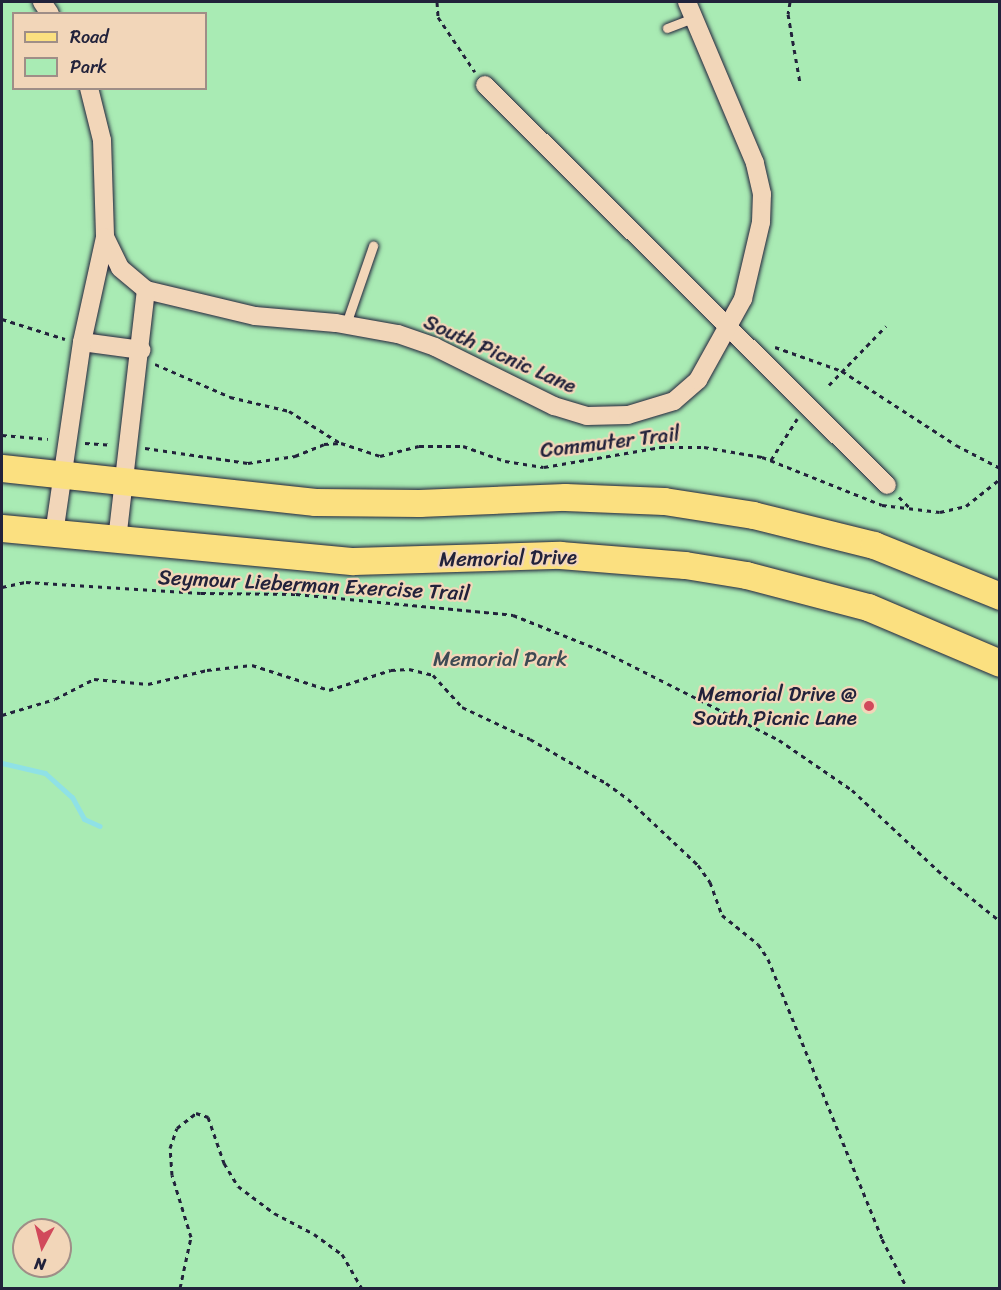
<!DOCTYPE html>
<style>
body{margin:0}
#map{position:relative;width:1001px;height:1290px;overflow:hidden;background:#ecccac;font-family:Sriracha,sans-serif}
div>[style]{position:absolute}
.green>*{inset:0;background:#a9ebb4}
.stream>*{height:5px;margin:-2.5px;padding:0 2.5px;transform-origin:2.5px;border-radius:2.5px;background:#8fe1e6}
.path>*{height:3px;margin-top:-1.5px;transform-origin:0;background:repeating-linear-gradient(90deg,#22223b 0 4.5px,transparent 0 9px)}
.roads{filter:drop-shadow(0 0 2px #22223b) drop-shadow(0 0 2px #22223b)}
.service>*{height:9px;margin:-4.5px;padding:0 4.5px;transform-origin:4.5px;border-radius:4.5px;background:#f2d6b9}
.minor>*{height:18px;margin:-9px;padding:0 9px;transform-origin:9px;border-radius:9px;background:#f2d6b9}
.primary>*{height:27px;margin:-13.5px;padding:0 13.5px;transform-origin:13.5px;border-radius:13.5px;background:#fbe080}
.dots>*{width:16px;height:16px;translate:-50% -50%;box-sizing:border-box;border:3px solid #f2d6b9;border-radius:50%}
span{translate:-50% -50%;white-space:nowrap;text-align:center;line-height:1.15;-webkit-text-stroke:4.5px #f2d6b9;paint-order:stroke}
.street-label{font-size:21px;color:#22223b}
.park-label{font-size:21px;color:#3d4a53}
.poi-label{font-size:21px;color:#22223b}
.right{translate:-100% -50%;text-align:right}
.frame{position:absolute;inset:0;border:3px solid #22223b;pointer-events:none}
.legend{position:absolute;left:12px;top:12px;width:195px;height:78px;box-sizing:border-box;background:#f2d6b9;border:2px solid #9f8e87;margin:0;padding:8px 10px;list-style:none;font-size:18px;color:#22223b}
.legend li{display:flex;align-items:center;gap:12px;height:30px}
.legend b{width:30px;border:2px solid #9f8e87}
.north{position:absolute;left:12px;top:1218px;width:60px;height:60px;box-sizing:border-box;background:#f2d6b9;border:2px solid #9f8e87;border-radius:50%;rotate:187deg;font-size:16px;font-weight:700;line-height:24px;text-align:center;color:#22223b}
.north::after{content:'';display:block;margin:auto;width:21px;height:27px;background:#d1495b;clip-path:polygon(50% 0,100% 100%,50% 72%,0 100%)}
</style>
<div id="map">
<div class="green">
<i style="clip-path:polygon(evenodd,2px 2px,999px 2px,999px 1288px,2px 1288px,2px 2px,14px 14px,206px 14px,206px 88px,14px 88px,14px 14px,2px 2px,24px 1230px,60px 1230px,60px 1266px,24px 1266px,24px 1230px)"></i>
</div>
<div class="stream">
<i style="left:2px;top:763px;width:44px;rotate:13.1deg"></i>
<i style="left:45px;top:773px;width:36px;rotate:42deg"></i>
<i style="left:72px;top:797px;width:25px;rotate:61deg"></i>
<i style="left:84px;top:819px;width:17px;rotate:24deg"></i>
</div>
<div class="path">
<i style="left:437px;top:2px;width:15px;rotate:86deg"></i>
<i style="left:438px;top:17px;width:66px;rotate:56.1deg"></i>
<i style="left:790px;top:2px;width:12px;rotate:99deg"></i>
<i style="left:788px;top:14px;width:70px;rotate:80.1deg"></i>
<i style="left:2px;top:319px;width:66px;rotate:17.6deg"></i>
<i style="left:775px;top:347px;width:71px;rotate:19.7deg"></i>
<i style="left:842px;top:371px;width:136px;rotate:33deg"></i>
<i style="left:956px;top:445px;width:50px;rotate:27.6deg"></i>
<i style="left:155px;top:364px;width:82px;rotate:23.7deg"></i>
<i style="left:230px;top:397px;width:61px;rotate:13.3deg"></i>
<i style="left:289px;top:411px;width:60px;rotate:32.1deg"></i>
<i style="left:829px;top:385px;width:82px;rotate:-46deg"></i>
<i style="left:2px;top:435px;width:46px;rotate:5deg"></i>
<i style="left:85px;top:443px;width:26px;rotate:4deg"></i>
<i style="left:145px;top:448px;width:104px;rotate:8.3deg"></i>
<i style="left:248px;top:463px;width:48px;rotate:-8.5deg"></i>
<i style="left:295px;top:456px;width:31px;rotate:-22deg"></i>
<i style="left:324px;top:444px;width:17px;rotate:-3deg"></i>
<i style="left:341px;top:443px;width:41px;rotate:18.4deg"></i>
<i style="left:380px;top:456px;width:40px;rotate:-14.4deg"></i>
<i style="left:419px;top:446px;width:44px"></i>
<i style="left:463px;top:446px;width:45px;rotate:19.7deg"></i>
<i style="left:505px;top:461px;width:39px;rotate:9deg"></i>
<i style="left:544px;top:467px;width:119px;rotate:-9.7deg"></i>
<i style="left:661px;top:447px;width:43px"></i>
<i style="left:704px;top:447px;width:59px;rotate:9.8deg"></i>
<i style="left:762px;top:457px;width:129px;rotate:21.8deg"></i>
<i style="left:882px;top:505px;width:58px;rotate:6.9deg"></i>
<i style="left:940px;top:512px;width:27px;rotate:-13deg"></i>
<i style="left:966px;top:506px;width:43px;rotate:-38.5deg"></i>
<i style="left:771px;top:460px;width:49px;rotate:-57.6deg"></i>
<i style="left:899px;top:497px;width:17px;rotate:45deg"></i>
<i style="left:2px;top:587px;width:25px;rotate:-12deg"></i>
<i style="left:26px;top:582px;width:175px;rotate:3.6deg"></i>
<i style="left:201px;top:593px;width:95px;rotate:0.6deg"></i>
<i style="left:296px;top:594px;width:218px;rotate:5.5deg"></i>
<i style="left:513px;top:615px;width:97px;rotate:21.8deg"></i>
<i style="left:603px;top:651px;width:197px;rotate:26.8deg"></i>
<i style="left:779px;top:740px;width:88px;rotate:34.4deg"></i>
<i style="left:852px;top:790px;width:126px;rotate:43.1deg"></i>
<i style="left:944px;top:876px;width:72px;rotate:38.8deg"></i>
<i style="left:2px;top:715px;width:55px;rotate:-16.8deg"></i>
<i style="left:55px;top:699px;width:44px;rotate:-27.1deg"></i>
<i style="left:94px;top:679px;width:54px;rotate:5.3deg"></i>
<i style="left:148px;top:684px;width:61px;rotate:-13.3deg"></i>
<i style="left:207px;top:670px;width:45px;rotate:-6.3deg"></i>
<i style="left:252px;top:665px;width:81px;rotate:18deg"></i>
<i style="left:329px;top:690px;width:65px;rotate:-17.9deg"></i>
<i style="left:391px;top:670px;width:18px;rotate:-3deg"></i>
<i style="left:409px;top:669px;width:25px;rotate:14deg"></i>
<i style="left:433px;top:675px;width:43px;rotate:47.8deg"></i>
<i style="left:462px;top:707px;width:75px;rotate:25.2deg"></i>
<i style="left:530px;top:739px;width:88px;rotate:30.1deg"></i>
<i style="left:606px;top:783px;width:27px;rotate:36deg"></i>
<i style="left:628px;top:799px;width:96px;rotate:43.3deg"></i>
<i style="left:698px;top:865px;width:21px;rotate:55deg"></i>
<i style="left:710px;top:882px;width:35px;rotate:70deg"></i>
<i style="left:722px;top:915px;width:46px;rotate:38.9deg"></i>
<i style="left:758px;top:944px;width:18px;rotate:56deg"></i>
<i style="left:768px;top:959px;width:302px;rotate:67.8deg"></i>
<i style="left:882px;top:1239px;width:55px;rotate:63deg"></i>
<i style="left:180px;top:1288px;width:52px;rotate:-77.8deg"></i>
<i style="left:191px;top:1237px;width:65px;rotate:-107deg"></i>
<i style="left:172px;top:1175px;width:27px;rotate:-94deg"></i>
<i style="left:170px;top:1148px;width:21px;rotate:-71deg"></i>
<i style="left:177px;top:1128px;width:24px;rotate:-38deg"></i>
<i style="left:196px;top:1113px;width:13px;rotate:18deg"></i>
<i style="left:208px;top:1117px;width:49px;rotate:70.8deg"></i>
<i style="left:224px;top:1163px;width:27px;rotate:59deg"></i>
<i style="left:238px;top:1186px;width:45px;rotate:36.9deg"></i>
<i style="left:274px;top:1213px;width:45px;rotate:27.7deg"></i>
<i style="left:314px;top:1234px;width:34px;rotate:36deg"></i>
<i style="left:342px;top:1254px;width:39px;rotate:60deg"></i>
</div>
<div class="roads">
<div class="service">
<i style="left:667px;top:28px;width:30px;rotate:-21deg"></i>
<i style="left:346px;top:324px;width:83px;rotate:-70.9deg"></i>
</div>
<div class="minor">
<i style="left:42px;top:2px;width:14px;rotate:56deg"></i>
<i style="left:485px;top:85px;width:567px;rotate:44.86deg"></i>
<i style="left:89px;top:88px;width:54px;rotate:76deg"></i>
<i style="left:102px;top:140px;width:97px;rotate:88.2deg"></i>
<i style="left:105px;top:237px;width:34px;rotate:64deg"></i>
<i style="left:120px;top:268px;width:34px;rotate:40deg"></i>
<i style="left:146px;top:290px;width:112px;rotate:13.4deg"></i>
<i style="left:255px;top:316px;width:81px;rotate:4.9deg"></i>
<i style="left:336px;top:323px;width:63px;rotate:10.1deg"></i>
<i style="left:398px;top:334px;width:39px;rotate:19deg"></i>
<i style="left:435px;top:347px;width:133px;rotate:26.4deg"></i>
<i style="left:554px;top:406px;width:34px;rotate:17deg"></i>
<i style="left:587px;top:416px;width:41px;rotate:-1.4deg"></i>
<i style="left:628px;top:415px;width:48px;rotate:-16.9deg"></i>
<i style="left:674px;top:401px;width:32px;rotate:-41deg"></i>
<i style="left:698px;top:380px;width:93px;rotate:-60.9deg"></i>
<i style="left:743px;top:299px;width:79px;rotate:-76.8deg"></i>
<i style="left:761px;top:222px;width:28px;rotate:-88deg"></i>
<i style="left:762px;top:194px;width:32px;rotate:-103deg"></i>
<i style="left:755px;top:163px;width:175px;rotate:-112.9deg"></i>
<i style="left:82px;top:342px;width:60px;rotate:7.7deg"></i>
<i style="left:54px;top:534px;width:194px;rotate:-81.7deg"></i>
<i style="left:82px;top:342px;width:107px;rotate:-77.6deg"></i>
<i style="left:117px;top:540px;width:252px;rotate:-83.4deg"></i>
</div>
<div class="primary">
<i style="left:2px;top:468px;width:315px;rotate:6.2deg"></i>
<i style="left:315px;top:502px;width:104px;rotate:0.6deg"></i>
<i style="left:419px;top:503px;width:146px;rotate:-2.4deg"></i>
<i style="left:565px;top:497px;width:99px;rotate:2.3deg"></i>
<i style="left:664px;top:501px;width:90px;rotate:8.9deg"></i>
<i style="left:753px;top:515px;width:125px;rotate:13.9deg"></i>
<i style="left:874px;top:545px;width:136px;rotate:22deg"></i>
<i style="left:2px;top:528px;width:353px;rotate:5.4deg"></i>
<i style="left:353px;top:561px;width:207px;rotate:-1.7deg"></i>
<i style="left:560px;top:555px;width:125px;rotate:4.6deg"></i>
<i style="left:685px;top:565px;width:62px;rotate:9.3deg"></i>
<i style="left:746px;top:575px;width:126px;rotate:14.7deg"></i>
<i style="left:868px;top:607px;width:143px;rotate:23deg"></i>
</div>
</div>
<div class="dots">
<i style="left:869px;top:706px;background:#d1495b"></i>
</div>
<div class="street-label">
<span style="left:500px;top:354px;rotate:24deg">South Picnic Lane</span>
<span style="left:610px;top:442px;rotate:-7deg">Commuter Trail</span>
<span style="left:508px;top:558px;rotate:-1deg">Memorial Drive</span>
<span style="left:314px;top:585px;rotate:3deg">Seymour Lieberman Exercise Trail</span>
</div>
<div class="park-label">
<span style="left:500px;top:659px">Memorial Park</span>
</div>
<div class="poi-label">
<span class="right" style="left:857px;top:706px">Memorial Drive @<br>South Picnic Lane</span>
</div>
<div class="frame"></div>
<ul class="legend">
<li><b style="height:8px;background:#fbe080"></b>Road</li>
<li><b style="height:16px;background:#a9ebb4"></b>Park</li>
</ul>
<div class="north">N</div>
</div>
